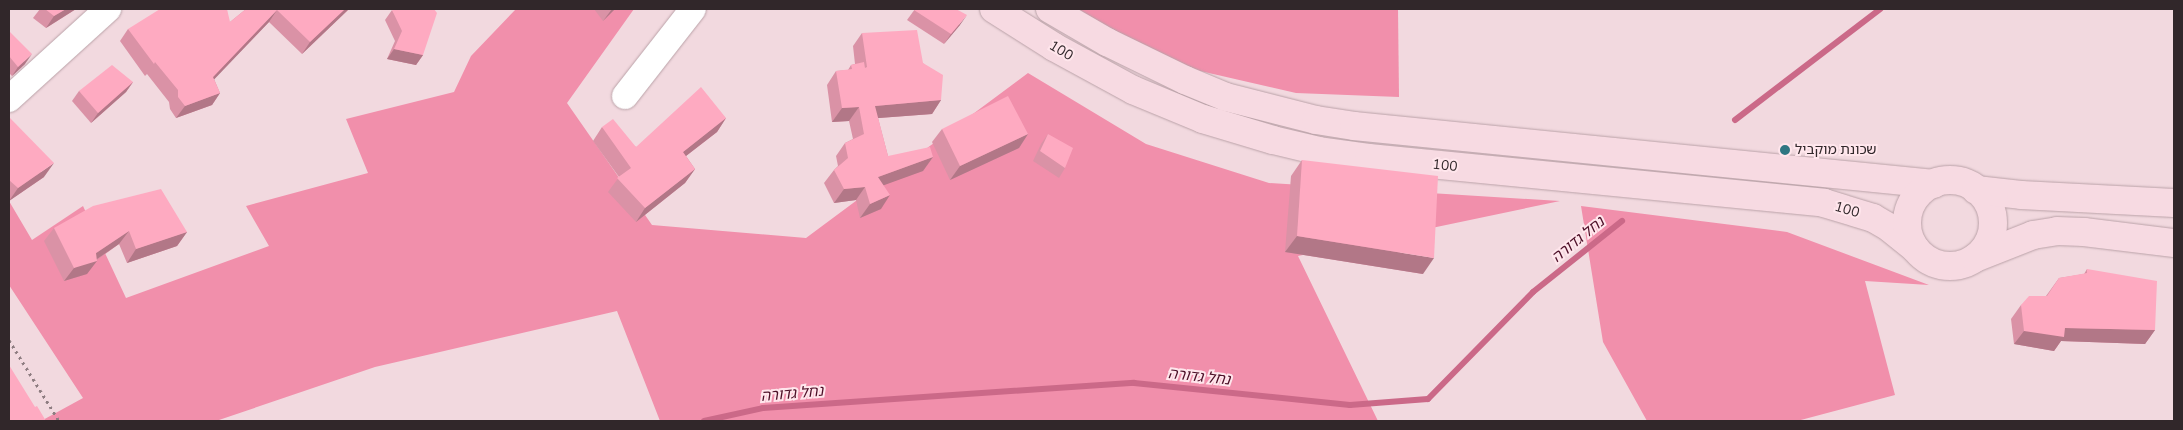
<!DOCTYPE html>
<meta charset="utf-8">
<style>
body{margin:0}
#map{position:relative;width:2183px;height:430px;overflow:hidden;background:#f2d9df;font-family:"Nunito Sans","Noto Sans Hebrew",sans-serif}
div>[style]{position:absolute}
.green>*{inset:0;background:#f18fab}
.stream>*{height:6px;margin:-3px;padding:0 3px;transform-origin:3px;border-radius:3px;background:#cb6988}
.path>*{height:3px;margin-top:-1.5px;transform-origin:0;background:repeating-linear-gradient(90deg,#8e7d81 0 2.5px,transparent 0 6.5px)}
.roads{filter:drop-shadow(0 0 1px #baa2a8) drop-shadow(0 0 1px #baa2a8)}
.minor>*{height:26px;margin:-13px;padding:0 13px;transform-origin:13px;border-radius:13px;background:#fff}
.secondary>*{height:28px;margin:-14px;padding:0 14px;transform-origin:14px;border-radius:14px;background:#f7dae2}
.secondary>.ring{margin:-14px;padding:0;box-sizing:content-box;background:none;border:28px solid #f7dae2;border-radius:50%}
.wall>*{inset:0;background:#da92a6}
.shaded-wall>*{inset:0;background:#b27787}
.building>*{inset:0;background:#feaac1}
.dots>*{width:14px;height:14px;translate:-50% -50%;box-sizing:border-box;border:2px solid #ffe6ec;border-radius:50%}
span{translate:-50% -50%;white-space:nowrap;text-align:center;line-height:1.15;-webkit-text-stroke:4px #ffe6ec;paint-order:stroke}
.street-label{font-size:14px;color:#31272a}
.poi-label{font-size:14px;color:#31272a}
.left{translate:0 -50%;text-align:left}
.water-label{font-size:15px;color:#4d0f27;font-style:italic}
.frame{position:absolute;inset:0;border:10px solid #31272a;pointer-events:none}
</style>
<div id="map">
<div class="green">
<i style="clip-path:polygon(516px 9px,634px 9px,567px 103px,652px 225px,806px 238px,1028px 73px,1146px 144px,1269px 183px,1560px 201px,1298px 256px,1378px 421px,660px 421px,617px 311px,375px 367px,216px 421px,41px 421px,83px 398px,9px 285px,9px 201px,32px 240px,83px 206px,126px 298px,269px 246px,246px 206px,368px 173px,346px 119px,454px 92px,471px 56px)"></i>
<i style="clip-path:polygon(1049px 9px,1398px 9px,1399px 97px,1296px 93px,1174px 65px)"></i>
<i style="clip-path:polygon(1581px 206px,1787px 232px,1929px 285px,1865px 281px,1895px 395px,1797px 421px,1647px 421px,1603px 342px)"></i>
</div>
<div class="stream">
<i style="left:1735px;top:120px;width:183px;rotate:-37.4deg"></i>
<i style="left:704px;top:421px;width:60px;rotate:-12.4deg"></i>
<i style="left:763px;top:408px;width:372px;rotate:-3.9deg"></i>
<i style="left:1134px;top:383px;width:217px;rotate:5.8deg"></i>
<i style="left:1350px;top:405px;width:78px;rotate:-4.4deg"></i>
<i style="left:1428px;top:399px;width:150px;rotate:-45.5deg"></i>
<i style="left:1533px;top:292px;width:114px;rotate:-38.6deg"></i>
</div>
<div class="path">
<i style="left:9px;top:340px;width:95px;rotate:58.3deg"></i>
</div>
<div class="roads">
<div class="minor">
<i style="left:625px;top:96px;width:110px;rotate:-52deg"></i>
<i style="left:9px;top:99px;width:134px;rotate:-42.3deg"></i>
</div>
<div class="secondary">
<i style="left:994px;top:9px;width:71px;rotate:32.3deg"></i>
<i style="left:1054px;top:47px;width:90px;rotate:28.6deg"></i>
<i style="left:1133px;top:90px;width:76px;rotate:22.5deg"></i>
<i style="left:1203px;top:119px;width:73px;rotate:16.7deg"></i>
<i style="left:1273px;top:140px;width:47px;rotate:13.4deg"></i>
<i style="left:1319px;top:151px;width:50px;rotate:8deg"></i>
<i style="left:1369px;top:158px;width:457px;rotate:5.6deg"></i>
<i style="left:1824px;top:203px;width:51px;rotate:17deg"></i>
<i style="left:1873px;top:218px;width:20px;rotate:30deg"></i>
<i style="left:1890px;top:228px;width:32px;rotate:39deg"></i>
<i style="left:1050px;top:9px;width:66px;rotate:30.1deg"></i>
<i style="left:1107px;top:42px;width:87px;rotate:26deg"></i>
<i style="left:1185px;top:80px;width:44px;rotate:22.5deg"></i>
<i style="left:1226px;top:97px;width:93px;rotate:14.3deg"></i>
<i style="left:1316px;top:120px;width:38px;rotate:9deg"></i>
<i style="left:1354px;top:126px;width:583px;rotate:5.71deg"></i>
<i class="ring" style="left:1907px;top:180px;width:58px;height:58px"></i>
<i style="left:1976px;top:190px;width:45px;rotate:6.3deg"></i>
<i style="left:2021px;top:195px;width:153px;rotate:3deg"></i>
<i style="left:1975px;top:258px;width:62px;rotate:-21.6deg"></i>
<i style="left:2033px;top:235px;width:24px;rotate:-9deg"></i>
<i style="left:2057px;top:231px;width:27px;rotate:2deg"></i>
<i style="left:2084px;top:232px;width:91px;rotate:7deg"></i>
</div>
</div>
<div class="wall">
<i style="clip-path:polygon(40px 9px,76px 9px,46px 28px,33px 18px)"></i>
<i style="clip-path:polygon(246px 9px,349px 9px,302px 54px,269px 22px,214px 79px,220px 93px,212px 105px,176px 118px,170px 109px,169px 102px,147px 74px,145px 76px,120px 41px,128px 29px,230px 22px)"></i>
<i style="clip-path:polygon(594px 9px,615px 9px,603px 21px)"></i>
<i style="clip-path:polygon(915px 9px,960px 25px,944px 44px,907px 20px)"></i>
<i style="clip-path:polygon(392px 10px,423px 55px,416px 65px,387px 59px,395px 41px,385px 20px)"></i>
<i style="clip-path:polygon(9px 31px,25px 64px,12px 76px,9px 73px)"></i>
<i style="clip-path:polygon(862px 33px,923px 63px,941px 100px,932px 114px,878px 118px,888px 156px,933px 157px,923px 171px,883px 185px,881px 209px,860px 218px,856px 200px,834px 203px,824px 183px,834px 170px,838px 166px,836px 156px,845px 143px,853px 139px,849px 121px,832px 122px,827px 85px,836px 71px,848px 70px,851px 65px,855px 64px,853px 46px)"></i>
<i style="clip-path:polygon(133px 82px,126px 92px,91px 123px,72px 101px,79px 91px)"></i>
<i style="clip-path:polygon(726px 118px,717px 132px,686px 156px,695px 169px,685px 183px,636px 222px,608px 192px,619px 177px,593px 141px,602px 127px,636px 147px)"></i>
<i style="clip-path:polygon(9px 119px,44px 177px,9px 201px)"></i>
<i style="clip-path:polygon(942px 129px,1028px 134px,1019px 148px,950px 180px,932px 142px)"></i>
<i style="clip-path:polygon(1048px 134px,1065px 168px,1059px 178px,1033px 161px,1041px 144px)"></i>
<i style="clip-path:polygon(1302px 160px,1423px 274px,1285px 252px,1291px 176px)"></i>
<i style="clip-path:polygon(54px 228px,187px 232px,177px 246px,127px 263px,119px 244px,97px 260px,87px 274px,64px 281px,44px 241px)"></i>
<i style="clip-path:polygon(2087px 269px,2155px 330px,2145px 344px,2061px 341px,2054px 351px,2014px 344px,2011px 319px,2021px 305px,2046px 296px,2059px 278px,2084px 274px)"></i>
</div>
<div class="shaded-wall">
<i style="clip-path:polygon(66px 9px,76px 9px,46px 28px,54px 16px)"></i>
<i style="clip-path:polygon(345px 9px,349px 9px,302px 54px,310px 42px)"></i>
<i style="clip-path:polygon(612px 9px,615px 9px,603px 21px)"></i>
<i style="clip-path:polygon(277px 10px,269px 22px,205px 89px,213px 77px)"></i>
<i style="clip-path:polygon(967px 15px,960px 25px,944px 44px,951px 34px)"></i>
<i style="clip-path:polygon(394px 49px,423px 55px,416px 65px,387px 59px)"></i>
<i style="clip-path:polygon(32px 54px,25px 64px,12px 76px,18px 67px)"></i>
<i style="clip-path:polygon(133px 82px,126px 92px,91px 123px,98px 113px)"></i>
<i style="clip-path:polygon(220px 93px,212px 105px,176px 118px,185px 106px)"></i>
<i style="clip-path:polygon(941px 100px,932px 114px,866px 119px,875px 106px)"></i>
<i style="clip-path:polygon(859px 107px,849px 121px,832px 122px,842px 108px)"></i>
<i style="clip-path:polygon(726px 118px,717px 132px,673px 166px,683px 152px)"></i>
<i style="clip-path:polygon(1028px 134px,1019px 148px,950px 180px,960px 166px)"></i>
<i style="clip-path:polygon(933px 157px,923px 171px,868px 191px,878px 177px)"></i>
<i style="clip-path:polygon(54px 163px,44px 177px,9px 201px,18px 188px)"></i>
<i style="clip-path:polygon(695px 169px,685px 183px,636px 222px,645px 208px)"></i>
<i style="clip-path:polygon(865px 187px,856px 200px,834px 203px,844px 189px)"></i>
<i style="clip-path:polygon(890px 195px,881px 209px,860px 218px,870px 204px)"></i>
<i style="clip-path:polygon(129px 231px,119px 244px,94px 261px,97px 261px,87px 274px,64px 281px,74px 268px)"></i>
<i style="clip-path:polygon(187px 232px,177px 246px,127px 263px,136px 249px)"></i>
<i style="clip-path:polygon(1297px 236px,1434px 258px,1423px 274px,1285px 252px)"></i>
<i style="clip-path:polygon(2065px 328px,2155px 330px,2145px 344px,2061px 341px,2054px 351px,2014px 344px,2024px 331px)"></i>
</div>
<div class="building">
<i style="clip-path:polygon(45px 9px,66px 9px,54px 16px)"></i>
<i style="clip-path:polygon(160px 9px,227px 9px,230px 22px,246px 9px,345px 9px,310px 42px,277px 10px,213px 77px,220px 93px,185px 106px,178px 97px,178px 90px,155px 62px,154px 64px,128px 29px)"></i>
<i style="clip-path:polygon(396px 9px,434px 9px,437px 13px,423px 55px,394px 49px,402px 31px,392px 10px)"></i>
<i style="clip-path:polygon(915px 9px,956px 9px,967px 15px,951px 34px,914px 10px)"></i>
<i style="clip-path:polygon(917px 30px,923px 63px,943px 75px,941px 100px,875px 106px,888px 156px,930px 147px,933px 157px,878px 177px,890px 195px,870px 204px,865px 187px,844px 189px,834px 170px,848px 158px,845px 143px,864px 134px,859px 107px,842px 108px,836px 71px,852px 69px,851px 65px,864px 62px,865px 68px,867px 67px,862px 33px)"></i>
<i style="clip-path:polygon(9px 31px,32px 54px,18px 67px,9px 56px)"></i>
<i style="clip-path:polygon(112px 65px,133px 82px,98px 113px,79px 91px)"></i>
<i style="clip-path:polygon(701px 87px,726px 118px,683px 152px,695px 169px,645px 208px,617px 178px,631px 168px,602px 127px,613px 119px,636px 147px)"></i>
<i style="clip-path:polygon(1008px 96px,1028px 134px,960px 166px,942px 129px)"></i>
<i style="clip-path:polygon(10px 118px,54px 163px,18px 188px,9px 180px,9px 119px)"></i>
<i style="clip-path:polygon(1048px 134px,1073px 148px,1065px 168px,1040px 151px)"></i>
<i style="clip-path:polygon(1302px 160px,1438px 176px,1434px 258px,1297px 236px)"></i>
<i style="clip-path:polygon(161px 189px,187px 232px,136px 249px,129px 231px,96px 253px,97px 261px,74px 268px,54px 228px,93px 206px)"></i>
<i style="clip-path:polygon(2087px 269px,2157px 281px,2155px 330px,2065px 328px,2064px 337px,2024px 331px,2021px 305px,2029px 296px,2047px 296px,2059px 278px,2087px 273px)"></i>
<i style="clip-path:polygon(9px 365px,35px 407px,37px 406px,46px 421px,9px 421px)"></i>
</div>
<div class="dots">
<i style="left:1785px;top:150px;background:#2f7682"></i>
</div>
<div class="street-label">
<span style="left:1061px;top:51px;rotate:31deg">100</span>
<span style="left:1445px;top:166px;rotate:6deg">100</span>
<span style="left:1847px;top:210px;rotate:16deg">100</span>
</div>
<div class="poi-label">
<span class="left" style="left:1795px;top:150px">שכונת מוקביל</span>
</div>
<div class="water-label">
<span style="left:1578px;top:240px;rotate:-39deg">נחל גדורה</span>
<span style="left:1199px;top:377px;rotate:6deg">נחל גדורה</span>
<span style="left:792px;top:394px;rotate:-5deg">נחל גדורה</span>
</div>
<div class="frame"></div>
</div>
